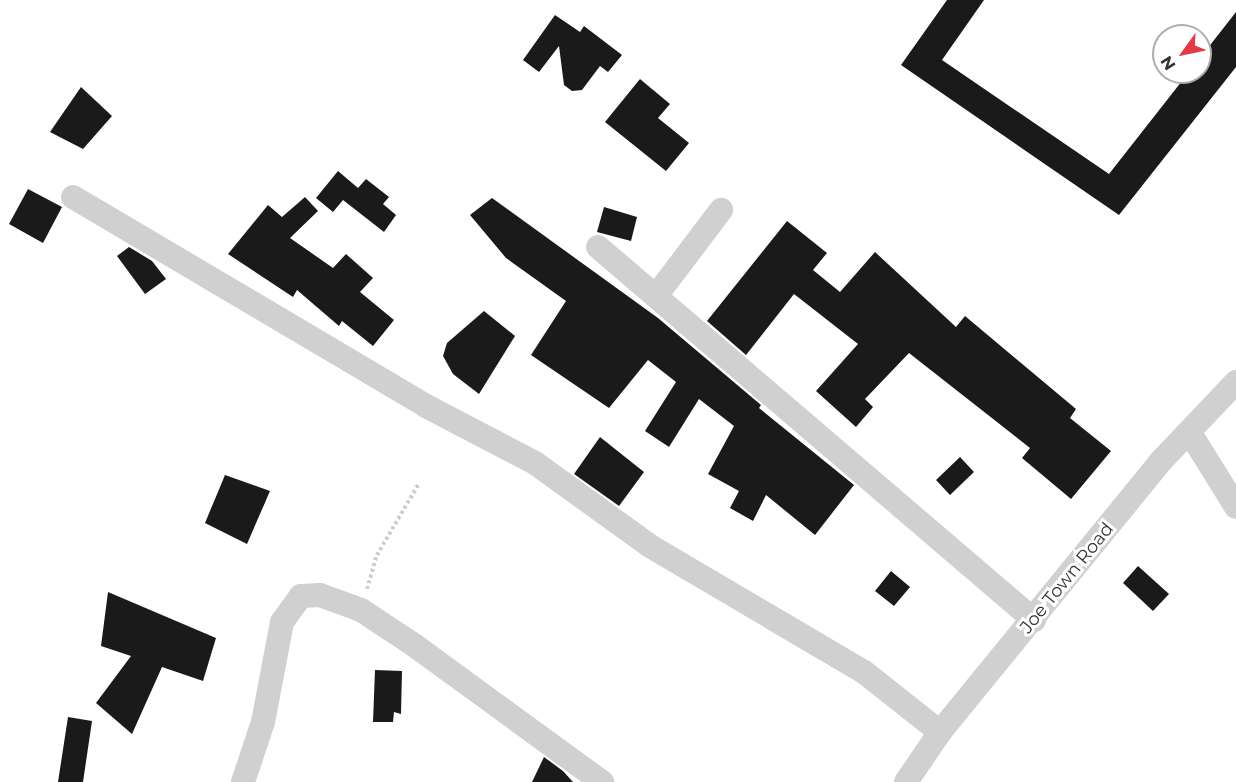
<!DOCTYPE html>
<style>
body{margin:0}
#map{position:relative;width:1236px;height:782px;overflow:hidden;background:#fff;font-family:Montserrat,sans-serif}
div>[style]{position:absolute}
.building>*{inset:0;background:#1a1a1a}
.path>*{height:4px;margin-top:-2px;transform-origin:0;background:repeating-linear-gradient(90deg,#cdcdcd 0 3px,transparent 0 6px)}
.minor>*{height:24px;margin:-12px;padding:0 12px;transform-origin:12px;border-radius:12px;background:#d0d0d0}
span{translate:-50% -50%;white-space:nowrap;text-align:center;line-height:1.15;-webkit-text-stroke:6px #fff;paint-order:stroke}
.street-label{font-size:18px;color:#333}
.north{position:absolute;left:1152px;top:24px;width:60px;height:60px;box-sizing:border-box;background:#fff;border:2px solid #adadad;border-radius:50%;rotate:237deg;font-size:16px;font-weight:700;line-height:24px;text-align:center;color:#333}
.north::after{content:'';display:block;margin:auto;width:21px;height:27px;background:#e63946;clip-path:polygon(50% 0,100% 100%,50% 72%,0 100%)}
</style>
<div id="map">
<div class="building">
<i style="clip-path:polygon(947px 0,984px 0,942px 60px,1109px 174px,1189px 72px,1200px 72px,1200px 58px,1236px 12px,1236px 67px,1119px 215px,901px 65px)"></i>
<i style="clip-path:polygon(555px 15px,580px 32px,584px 26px,622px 55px,608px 72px,600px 66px,582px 90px,572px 91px,564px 85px,559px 46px,539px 72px,523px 60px)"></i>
<i style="clip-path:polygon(640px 79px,670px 104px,658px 118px,689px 143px,666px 171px,605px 122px)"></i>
<i style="clip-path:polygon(81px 87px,112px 116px,83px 149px,50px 132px)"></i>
<i style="clip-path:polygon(338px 171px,358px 188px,366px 179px,389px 197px,383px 204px,396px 215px,384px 232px,343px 200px,333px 212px,316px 198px)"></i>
<i style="clip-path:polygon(28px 189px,62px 207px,43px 243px,9px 224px)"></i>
<i style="clip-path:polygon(305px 197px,318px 211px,290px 238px,333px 268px,346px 254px,373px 278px,360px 292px,394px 320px,373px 346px,342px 321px,339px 326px,297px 290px,293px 297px,228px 254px,268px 205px,282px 217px)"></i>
<i style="clip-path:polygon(492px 198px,658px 318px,761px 405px,759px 408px,854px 485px,815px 535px,766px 495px,753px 521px,730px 508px,739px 491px,708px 474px,734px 426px,699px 399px,669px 447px,645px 431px,676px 382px,648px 360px,609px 408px,531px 355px,566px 301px,506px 258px,470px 215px)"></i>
<i style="clip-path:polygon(604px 207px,637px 217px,631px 241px,597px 232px)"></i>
<i style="clip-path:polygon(787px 221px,827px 253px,813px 270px,840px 292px,875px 252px,956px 327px,965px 316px,1076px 409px,1070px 418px,1111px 451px,1071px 499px,1022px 458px,1030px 448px,909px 353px,865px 399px,873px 407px,856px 427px,816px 391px,858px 344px,794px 294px,746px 355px,707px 321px)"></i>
<i style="clip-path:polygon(129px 247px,152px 261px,166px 279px,145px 294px,117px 256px)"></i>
<i style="clip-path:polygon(484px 311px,515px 336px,479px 394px,453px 374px,443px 356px,447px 343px)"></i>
<i style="clip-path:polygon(600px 437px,644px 472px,619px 506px,574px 474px)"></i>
<i style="clip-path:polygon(960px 457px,974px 472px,950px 495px,936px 480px)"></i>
<i style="clip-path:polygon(225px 475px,270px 491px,247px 544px,205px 523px)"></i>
<i style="clip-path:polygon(1138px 566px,1169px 594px,1153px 611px,1123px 583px)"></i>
<i style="clip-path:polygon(891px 571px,910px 587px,894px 606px,875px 591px)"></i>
<i style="clip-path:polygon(108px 592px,216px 638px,203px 681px,162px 667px,132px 734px,96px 703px,131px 656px,101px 646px)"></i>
<i style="clip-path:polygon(375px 670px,402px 671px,401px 714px,394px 712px,393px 722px,373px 722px)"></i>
<i style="clip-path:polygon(68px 717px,92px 721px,83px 782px,58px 782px)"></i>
<i style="clip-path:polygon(544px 757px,563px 771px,573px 782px,532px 782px)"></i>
</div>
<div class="path">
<i style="left:367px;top:589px;width:35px;rotate:-74deg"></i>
<i style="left:377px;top:555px;width:81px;rotate:-59.6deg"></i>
</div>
<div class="minor">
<i style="left:73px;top:197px;width:410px;rotate:30.6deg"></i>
<i style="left:426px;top:406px;width:123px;rotate:27.6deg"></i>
<i style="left:535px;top:463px;width:142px;rotate:35.8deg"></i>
<i style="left:650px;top:546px;width:248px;rotate:30.5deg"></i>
<i style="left:864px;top:672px;width:97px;rotate:38.3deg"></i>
<i style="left:598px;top:247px;width:574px;rotate:40.55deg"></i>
<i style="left:656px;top:296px;width:108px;rotate:-52.9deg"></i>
<i style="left:1190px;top:433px;width:87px;rotate:58.1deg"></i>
<i style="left:243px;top:782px;width:63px;rotate:-71.6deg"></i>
<i style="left:263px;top:722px;width:102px;rotate:-79.2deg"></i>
<i style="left:282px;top:622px;width:32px;rotate:-54deg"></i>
<i style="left:301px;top:596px;width:19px;rotate:-3deg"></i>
<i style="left:320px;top:595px;width:44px;rotate:20.1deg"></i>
<i style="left:361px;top:610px;width:64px;rotate:33.4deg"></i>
<i style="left:414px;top:645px;width:233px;rotate:36.1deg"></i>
<i style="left:906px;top:782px;width:60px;rotate:-55.8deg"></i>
<i style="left:940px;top:732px;width:350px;rotate:-50.8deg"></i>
<i style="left:1161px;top:461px;width:109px;rotate:-46.5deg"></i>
</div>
<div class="street-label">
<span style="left:1067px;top:578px;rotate:-51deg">Joe Town Road</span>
</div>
<div class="north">N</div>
</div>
